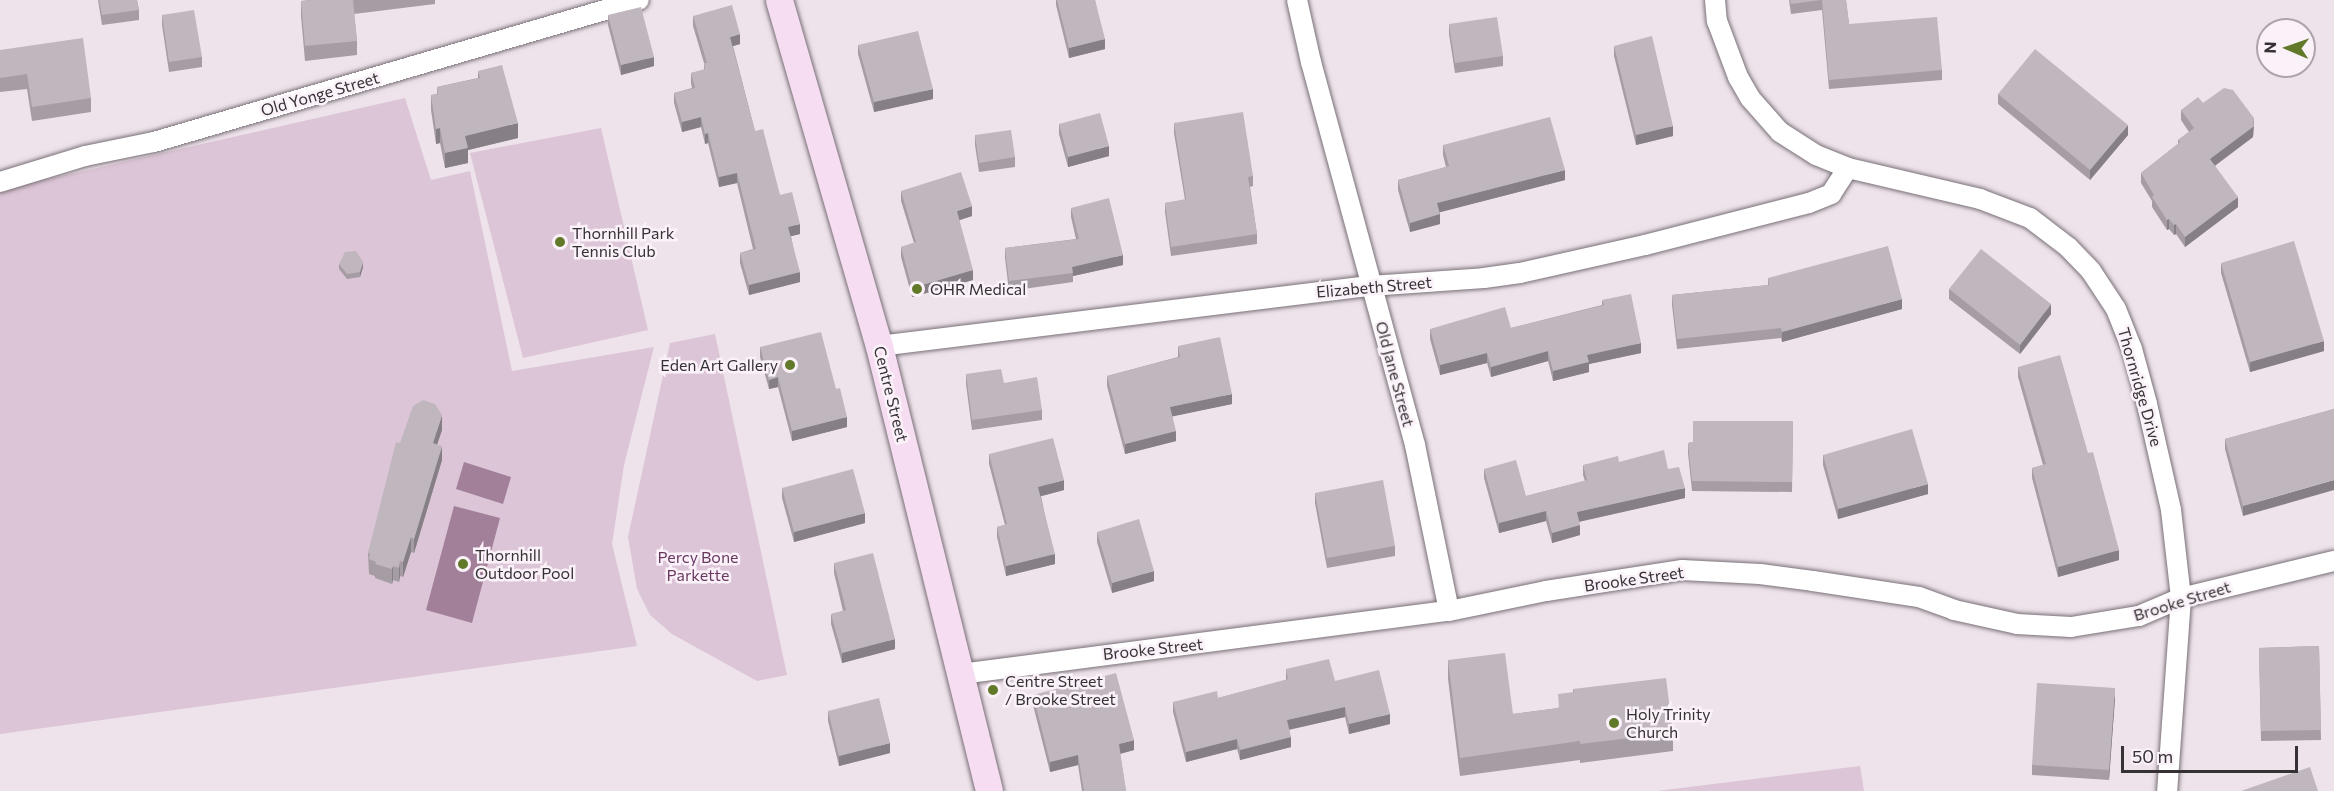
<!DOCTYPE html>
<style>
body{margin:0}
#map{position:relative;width:2334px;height:791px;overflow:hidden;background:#eee3eb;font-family:Commissioner,sans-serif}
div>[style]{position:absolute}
.green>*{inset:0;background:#dcc5d6}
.water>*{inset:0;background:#a2809a}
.roads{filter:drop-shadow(0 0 2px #797077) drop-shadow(0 0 2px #797077)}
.street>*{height:20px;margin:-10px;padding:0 10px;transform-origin:10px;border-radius:10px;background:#fff}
.secondary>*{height:27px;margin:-13.5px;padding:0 13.5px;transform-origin:13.5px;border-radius:13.5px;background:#f6ddf2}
.wall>*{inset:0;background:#a59da3}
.shaded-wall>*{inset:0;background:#867f85}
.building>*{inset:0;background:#c0b6be}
.dots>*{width:16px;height:16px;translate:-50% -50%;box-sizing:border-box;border:3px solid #fbf1f9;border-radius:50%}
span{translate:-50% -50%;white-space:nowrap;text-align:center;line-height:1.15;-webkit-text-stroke:5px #fbf1f9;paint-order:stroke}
.street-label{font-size:16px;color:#353134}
.poi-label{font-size:16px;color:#353134}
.left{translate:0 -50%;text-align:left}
.right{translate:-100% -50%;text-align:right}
.park-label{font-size:16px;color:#683960}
.north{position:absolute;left:2256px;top:18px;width:60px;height:60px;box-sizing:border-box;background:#fbf1f9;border:2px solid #aca4aa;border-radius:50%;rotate:272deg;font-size:16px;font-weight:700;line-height:24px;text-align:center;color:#353134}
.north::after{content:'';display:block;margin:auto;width:21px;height:27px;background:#62792a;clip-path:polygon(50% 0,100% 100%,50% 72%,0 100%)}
.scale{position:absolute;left:2121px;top:746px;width:177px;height:27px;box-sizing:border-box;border:3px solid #353134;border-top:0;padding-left:8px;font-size:18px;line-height:21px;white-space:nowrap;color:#353134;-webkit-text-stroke:4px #fbf1f9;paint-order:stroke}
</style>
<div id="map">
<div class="green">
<i style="clip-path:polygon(405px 98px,431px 180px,470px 171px,512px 371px,654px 347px,624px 465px,612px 544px,637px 646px,0 734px,0 190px)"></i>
<i style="clip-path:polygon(601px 128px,648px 330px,523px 358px,470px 153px)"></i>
<i style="clip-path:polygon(715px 334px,787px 675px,757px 681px,672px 634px,650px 615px,637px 589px,628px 537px,670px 343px)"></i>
<i style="clip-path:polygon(1860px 766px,1864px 791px,1657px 791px)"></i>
</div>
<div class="water">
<i style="clip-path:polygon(464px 462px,511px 477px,503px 504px,456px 489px)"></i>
<i style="clip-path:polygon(454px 506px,500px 518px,472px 623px,426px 610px)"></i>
</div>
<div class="roads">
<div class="street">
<i style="left:1297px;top:0;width:64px;rotate:77.3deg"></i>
<i style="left:1311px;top:62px;width:397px;rotate:74.8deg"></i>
<i style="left:1415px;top:445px;width:169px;rotate:78.4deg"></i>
<i style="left:1715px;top:0;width:21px;rotate:85deg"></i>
<i style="left:1717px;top:21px;width:60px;rotate:69.4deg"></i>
<i style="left:1738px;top:77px;width:24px;rotate:60deg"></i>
<i style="left:1750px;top:98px;width:45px;rotate:48.6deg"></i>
<i style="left:1780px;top:132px;width:43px;rotate:32.6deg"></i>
<i style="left:1816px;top:155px;width:35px;rotate:22deg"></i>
<i style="left:1848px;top:168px;width:136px;rotate:13.2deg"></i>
<i style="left:1980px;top:199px;width:53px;rotate:20.8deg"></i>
<i style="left:2030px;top:218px;width:48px;rotate:37.3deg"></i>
<i style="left:2068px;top:247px;width:33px;rotate:46deg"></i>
<i style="left:2091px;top:271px;width:45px;rotate:56.7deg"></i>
<i style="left:2116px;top:309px;width:43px;rotate:68.2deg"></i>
<i style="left:2132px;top:349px;width:57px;rotate:74.7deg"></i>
<i style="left:2147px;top:404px;width:109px;rotate:77.2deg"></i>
<i style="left:2171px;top:510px;width:89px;rotate:83.5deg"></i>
<i style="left:2181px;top:598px;width:194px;rotate:94.1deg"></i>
<i style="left:0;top:182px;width:89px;rotate:-17deg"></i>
<i style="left:85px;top:156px;width:70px;rotate:-11.5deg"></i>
<i style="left:154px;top:142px;width:505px;rotate:-16.32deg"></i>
<i style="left:879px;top:346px;width:496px;rotate:-7deg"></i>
<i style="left:1371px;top:286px;width:113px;rotate:-4deg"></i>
<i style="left:1484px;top:278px;width:36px;rotate:-8deg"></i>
<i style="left:1520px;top:273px;width:128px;rotate:-12.6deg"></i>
<i style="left:1645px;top:245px;width:169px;rotate:-14.4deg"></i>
<i style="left:1809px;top:203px;width:24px;rotate:-22deg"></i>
<i style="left:1831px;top:194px;width:31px;rotate:-57deg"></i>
<i style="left:961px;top:674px;width:492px;rotate:-7.4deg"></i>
<i style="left:1449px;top:611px;width:99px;rotate:-11.7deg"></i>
<i style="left:1546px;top:591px;width:138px;rotate:-8.8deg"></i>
<i style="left:1682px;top:570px;width:78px;rotate:2.9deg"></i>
<i style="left:1760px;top:574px;width:53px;rotate:7.5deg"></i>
<i style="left:1813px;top:581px;width:107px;rotate:8.6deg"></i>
<i style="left:1919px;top:597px;width:37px;rotate:20deg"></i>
<i style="left:1954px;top:610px;width:65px;rotate:12.5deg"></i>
<i style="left:2017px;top:624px;width:54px;rotate:3.2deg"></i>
<i style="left:2071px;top:627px;width:69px;rotate:-9.2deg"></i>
<i style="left:2139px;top:616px;width:46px;rotate:-23.2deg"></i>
<i style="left:2181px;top:598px;width:157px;rotate:-13.6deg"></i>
</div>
<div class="secondary">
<i style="left:779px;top:0;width:360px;rotate:73.9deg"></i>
<i style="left:879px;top:346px;width:458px;rotate:76.1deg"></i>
</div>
</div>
<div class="wall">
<i style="clip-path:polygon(98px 0,137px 0,139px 10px,139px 20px,102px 25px)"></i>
<i style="clip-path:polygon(311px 0,435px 0,435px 4px,354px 14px,357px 41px,357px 55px,305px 61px,301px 16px,301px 1px)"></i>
<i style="clip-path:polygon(1056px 0,1095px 0,1105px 49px,1069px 58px,1056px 5px)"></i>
<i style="clip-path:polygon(1789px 0,1846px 0,1849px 24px,1942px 70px,1942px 80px,1829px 89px,1822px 10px,1791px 14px)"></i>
<i style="clip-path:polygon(162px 15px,202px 57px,202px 67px,169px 72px,162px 25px)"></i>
<i style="clip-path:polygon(608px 15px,654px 66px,621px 75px,608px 25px)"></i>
<i style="clip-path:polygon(693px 16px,740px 44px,733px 46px,755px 131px,780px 195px,800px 234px,791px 236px,800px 282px,749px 295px,740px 263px,740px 253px,753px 249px,737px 183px,719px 187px,708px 143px,705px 144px,701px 127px,682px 132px,674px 103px,674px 93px,692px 88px,691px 83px,691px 73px,704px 70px,704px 63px,693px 26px)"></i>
<i style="clip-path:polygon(1449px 24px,1503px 56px,1503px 66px,1455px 73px,1449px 34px)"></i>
<i style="clip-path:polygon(858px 45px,933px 99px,874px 112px,858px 54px)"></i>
<i style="clip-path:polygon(1614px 46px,1673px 136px,1636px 145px,1614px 56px)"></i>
<i style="clip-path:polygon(0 50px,91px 98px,91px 112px,32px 121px,27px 89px,0 92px)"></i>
<i style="clip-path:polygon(478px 71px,518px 138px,468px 150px,468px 163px,445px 168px,440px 143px,436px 144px,431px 110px,431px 95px,437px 94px,437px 87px,478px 78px)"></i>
<i style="clip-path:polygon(1998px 94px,2128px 135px,2090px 180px,1998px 104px)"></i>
<i style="clip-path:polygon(2203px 103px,2254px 127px,2253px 137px,2215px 166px,2238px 207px,2185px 247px,2176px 234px,2174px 235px,2169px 229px,2167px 230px,2152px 207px,2152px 201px,2141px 183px,2141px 173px,2178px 144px,2178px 140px,2189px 132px,2181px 120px,2181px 110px)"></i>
<i style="clip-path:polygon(1174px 123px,1253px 176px,1253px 186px,1250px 187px,1257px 234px,1257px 244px,1171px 256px,1165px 212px,1165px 203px,1185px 200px,1174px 133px)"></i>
<i style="clip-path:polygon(1059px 124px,1109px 156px,1068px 167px,1059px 134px)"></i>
<i style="clip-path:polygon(975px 135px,1015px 157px,1015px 167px,979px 172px,975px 145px)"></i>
<i style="clip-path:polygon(1443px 145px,1565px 180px,1440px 212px,1440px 224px,1410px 232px,1398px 190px,1398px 180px,1446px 167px,1443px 155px)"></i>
<i style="clip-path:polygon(901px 191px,972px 216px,959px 220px,973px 280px,912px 297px,901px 257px,901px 247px,914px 243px,901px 201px)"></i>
<i style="clip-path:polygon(1071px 208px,1123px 265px,1073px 276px,1073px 282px,1009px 291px,1005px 258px,1005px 248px,1076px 239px,1071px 217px)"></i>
<i style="clip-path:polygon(2221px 263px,2324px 351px,2250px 372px,2221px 273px)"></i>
<i style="clip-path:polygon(339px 264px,363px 267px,360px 277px,347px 279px,339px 269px)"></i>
<i style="clip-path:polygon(1768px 278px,1902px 309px,1782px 342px,1781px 338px,1677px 349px,1672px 305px,1672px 295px,1768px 285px)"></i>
<i style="clip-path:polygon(1949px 289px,2051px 314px,2020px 354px,1949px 299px)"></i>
<i style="clip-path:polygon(1602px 300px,1641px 353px,1589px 364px,1589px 372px,1553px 381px,1548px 361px,1491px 377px,1487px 363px,1440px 375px,1430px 339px,1430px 329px,1511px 328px,1602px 305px)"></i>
<i style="clip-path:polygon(1178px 346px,1232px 404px,1172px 416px,1176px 441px,1125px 454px,1107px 386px,1107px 376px,1178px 357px)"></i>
<i style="clip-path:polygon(760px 347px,836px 389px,847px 427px,792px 441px,778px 387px,769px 389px,760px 357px)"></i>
<i style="clip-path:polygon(2018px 367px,2119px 560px,2058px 577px,2032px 478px,2032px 468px,2043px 465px,2018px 377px)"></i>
<i style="clip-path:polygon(966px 374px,1004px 383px,1042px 410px,1042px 420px,972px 430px,966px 384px)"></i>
<i style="clip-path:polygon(2334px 409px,2243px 516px,2225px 449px,2225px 439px)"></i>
<i style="clip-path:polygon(1793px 421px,1792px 492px,1692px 491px,1688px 453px,1688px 443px)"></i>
<i style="clip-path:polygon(442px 430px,437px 444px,442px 460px,414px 553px,411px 552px,403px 577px,400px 576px,399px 582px,393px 580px,392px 584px,375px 578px,375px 576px,369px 574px,368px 553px,400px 443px)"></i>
<i style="clip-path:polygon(989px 454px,1064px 490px,1041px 496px,1055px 564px,1006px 576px,997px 537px,997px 527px,1005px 525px,989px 464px)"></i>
<i style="clip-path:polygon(1823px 455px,1928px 494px,1838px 519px,1823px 465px)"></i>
<i style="clip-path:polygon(1619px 462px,1668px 469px,1685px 498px,1579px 522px,1580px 535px,1552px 543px,1546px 521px,1499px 533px,1484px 478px,1484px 469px,1526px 496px,1585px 481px,1583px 475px,1583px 465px)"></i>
<i style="clip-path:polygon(782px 488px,865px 523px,794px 542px,782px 498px)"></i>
<i style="clip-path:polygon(1315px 493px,1395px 546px,1395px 556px,1327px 568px,1315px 503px)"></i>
<i style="clip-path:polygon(1097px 532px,1154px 581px,1112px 593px,1097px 542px)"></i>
<i style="clip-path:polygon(834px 563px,895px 649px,842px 663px,831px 624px,831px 614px,843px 611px,834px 573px)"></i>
<i style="clip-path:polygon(2319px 646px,2321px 740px,2261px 741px,2259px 648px)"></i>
<i style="clip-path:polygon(1448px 660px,1513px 714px,1558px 708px,1573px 692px,1573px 689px,1673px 733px,1673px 751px,1580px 763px,1580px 760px,1460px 776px,1448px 679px)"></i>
<i style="clip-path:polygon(1286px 669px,1335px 681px,1390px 724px,1349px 734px,1345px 717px,1289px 730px,1291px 747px,1240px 760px,1237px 749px,1186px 762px,1173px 712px,1173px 702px,1218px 698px,1286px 680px)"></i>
<i style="clip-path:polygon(1033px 695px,1134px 750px,1120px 754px,1126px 791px,1082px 791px,1078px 765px,1050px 772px,1033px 705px)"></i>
<i style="clip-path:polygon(2115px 698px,2109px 780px,2032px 775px,2032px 765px)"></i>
<i style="clip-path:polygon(828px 711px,890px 753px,839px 766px,828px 721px)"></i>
</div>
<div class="shaded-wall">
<i style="clip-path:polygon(740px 34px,740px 44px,730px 47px,730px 37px)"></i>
<i style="clip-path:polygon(1105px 39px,1105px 49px,1069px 58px,1069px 48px)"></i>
<i style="clip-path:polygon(654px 57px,654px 66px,621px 75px,621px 65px)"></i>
<i style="clip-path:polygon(933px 89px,933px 99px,874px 112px,874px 102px)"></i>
<i style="clip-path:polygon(701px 117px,701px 127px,682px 132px,682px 122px)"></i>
<i style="clip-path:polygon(2254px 118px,2253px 137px,2210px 169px,2210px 159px)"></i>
<i style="clip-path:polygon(518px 123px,518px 138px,468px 150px,468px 163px,445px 168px,445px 153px,465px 136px)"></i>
<i style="clip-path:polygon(2128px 125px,2128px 135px,2090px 180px,2090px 170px)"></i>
<i style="clip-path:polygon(1673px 126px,1673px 136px,1636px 145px,1636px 135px)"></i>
<i style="clip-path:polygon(440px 128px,440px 143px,436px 144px,436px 129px)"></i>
<i style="clip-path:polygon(708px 133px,708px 143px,705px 144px,705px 134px)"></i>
<i style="clip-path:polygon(1109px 146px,1109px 156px,1068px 167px,1068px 157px)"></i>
<i style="clip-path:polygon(1565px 170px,1565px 180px,1437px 213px,1437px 203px)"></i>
<i style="clip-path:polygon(737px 173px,737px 183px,719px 187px,719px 177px)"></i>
<i style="clip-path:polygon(2238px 197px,2238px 207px,2185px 247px,2185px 237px)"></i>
<i style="clip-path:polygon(972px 206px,972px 216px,957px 221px,957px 211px)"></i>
<i style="clip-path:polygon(1440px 214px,1440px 224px,1410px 232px,1410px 223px)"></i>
<i style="clip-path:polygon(2169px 219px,2169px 229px,2167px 230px,2167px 220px)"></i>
<i style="clip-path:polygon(800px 224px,800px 234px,788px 237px,788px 227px)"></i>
<i style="clip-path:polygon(2176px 224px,2176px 234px,2174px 235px,2174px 225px)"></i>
<i style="clip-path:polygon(1123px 255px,1123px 265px,1073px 276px,1072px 267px)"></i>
<i style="clip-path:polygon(363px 262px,363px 267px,360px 277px,360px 272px)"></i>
<i style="clip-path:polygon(973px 270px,973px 280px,912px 297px,912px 288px)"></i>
<i style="clip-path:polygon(800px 272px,800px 282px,749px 295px,749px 285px)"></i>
<i style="clip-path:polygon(1902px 299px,1902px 309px,1782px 342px,1782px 332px)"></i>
<i style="clip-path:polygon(2051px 304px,2051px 314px,2020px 354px,2020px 345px)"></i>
<i style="clip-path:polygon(2324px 341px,2324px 351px,2250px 372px,2250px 362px)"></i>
<i style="clip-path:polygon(1641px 343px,1641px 353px,1589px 364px,1589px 372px,1553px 381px,1553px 371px,1587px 355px)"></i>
<i style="clip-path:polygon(1548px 351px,1548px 361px,1491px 377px,1491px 367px)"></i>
<i style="clip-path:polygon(1487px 353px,1487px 363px,1440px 375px,1440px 365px)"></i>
<i style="clip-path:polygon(778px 377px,778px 387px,769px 389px,769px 380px)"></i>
<i style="clip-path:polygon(1232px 394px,1232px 404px,1170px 417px,1170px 407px)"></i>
<i style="clip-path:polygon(442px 415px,442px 430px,433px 457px,433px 443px)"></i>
<i style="clip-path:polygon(847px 417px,847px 427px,792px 441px,792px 431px)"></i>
<i style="clip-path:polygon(1176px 431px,1176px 441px,1125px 454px,1125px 444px)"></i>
<i style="clip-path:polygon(442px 446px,442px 460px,414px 553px,414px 539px)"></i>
<i style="clip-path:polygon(1064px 480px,1064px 490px,1038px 497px,1038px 487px)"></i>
<i style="clip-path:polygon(2334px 480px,2334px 490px,2243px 516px,2243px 506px)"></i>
<i style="clip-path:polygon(1928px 484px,1928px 494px,1838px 519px,1838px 509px)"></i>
<i style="clip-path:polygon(1685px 488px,1685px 498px,1577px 522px,1577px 512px)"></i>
<i style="clip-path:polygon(1546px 511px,1546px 521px,1499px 533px,1499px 523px)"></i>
<i style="clip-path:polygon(865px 513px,865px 523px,794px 542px,794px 532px)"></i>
<i style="clip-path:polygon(1580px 525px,1580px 535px,1552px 543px,1552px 533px)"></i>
<i style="clip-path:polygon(411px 537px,411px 552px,403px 577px,403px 562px)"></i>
<i style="clip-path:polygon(2119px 550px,2119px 560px,2058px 577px,2058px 567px)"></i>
<i style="clip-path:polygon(1055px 554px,1055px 564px,1006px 576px,1006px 566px)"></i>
<i style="clip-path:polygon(400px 561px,400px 576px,399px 582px,399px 568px)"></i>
<i style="clip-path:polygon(393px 566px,393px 580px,392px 584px,392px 569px)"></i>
<i style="clip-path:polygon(1154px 571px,1154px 581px,1112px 593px,1112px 583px)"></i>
<i style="clip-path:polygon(895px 639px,895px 649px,842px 663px,842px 653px)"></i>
<i style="clip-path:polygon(2115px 688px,2115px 698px,2109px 780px,2109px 770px)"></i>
<i style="clip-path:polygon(1345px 707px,1345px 717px,1287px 730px,1287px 720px)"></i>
<i style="clip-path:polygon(1390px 714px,1390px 724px,1349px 734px,1349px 724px)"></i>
<i style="clip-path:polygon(1291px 737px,1291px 747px,1240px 760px,1240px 750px)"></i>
<i style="clip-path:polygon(1237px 739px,1237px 749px,1186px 762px,1186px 752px)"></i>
<i style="clip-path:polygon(1134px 740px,1134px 750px,1119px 754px,1119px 744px)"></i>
<i style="clip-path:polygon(890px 743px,890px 753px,839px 766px,839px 756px)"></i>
<i style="clip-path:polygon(1078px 755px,1078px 765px,1050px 772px,1050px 762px)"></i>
</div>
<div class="building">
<i style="clip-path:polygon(99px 0,137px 0,139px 10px,102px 15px)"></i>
<i style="clip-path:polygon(312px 0,353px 0,357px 41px,305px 46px,301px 1px)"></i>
<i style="clip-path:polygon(1057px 0,1095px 0,1105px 39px,1069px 48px)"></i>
<i style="clip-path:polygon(1790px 0,1821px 0,1791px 4px)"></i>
<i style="clip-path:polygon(1822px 0,1846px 0,1849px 24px,1937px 17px,1942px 70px,1829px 80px)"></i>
<i style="clip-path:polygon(732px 5px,740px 34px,730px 37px,755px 131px,763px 129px,780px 195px,792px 192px,800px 224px,788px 227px,800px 272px,749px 285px,740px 253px,756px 249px,737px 173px,719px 177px,708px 133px,705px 134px,701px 117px,682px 122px,674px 93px,695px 88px,691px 73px,705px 69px,704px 63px,707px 63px,693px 16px)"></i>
<i style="clip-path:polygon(641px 7px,654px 57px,621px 65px,608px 15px)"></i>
<i style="clip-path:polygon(194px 10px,202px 57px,169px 62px,162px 15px)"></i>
<i style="clip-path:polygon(1497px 17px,1503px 56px,1455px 63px,1449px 24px)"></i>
<i style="clip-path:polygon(918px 31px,933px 89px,874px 102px,858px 45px)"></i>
<i style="clip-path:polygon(1652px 36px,1673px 126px,1636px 135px,1614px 46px)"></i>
<i style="clip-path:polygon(83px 38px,91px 98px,32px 107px,27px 74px,0 78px,0 50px)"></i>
<i style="clip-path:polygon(2035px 49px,2128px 125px,2090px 170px,1998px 94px)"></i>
<i style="clip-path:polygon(502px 65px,518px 123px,465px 136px,468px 148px,445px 153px,440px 128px,436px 129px,431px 95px,438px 94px,437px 87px,480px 78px,478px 71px)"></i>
<i style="clip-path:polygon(2224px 88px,2233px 90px,2254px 118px,2253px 127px,2210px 159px,2238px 197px,2185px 237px,2176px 224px,2174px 225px,2169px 219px,2167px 220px,2152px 197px,2154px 195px,2141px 173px,2180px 142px,2178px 140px,2194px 128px,2181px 110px,2198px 97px,2203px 103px)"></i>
<i style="clip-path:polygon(1243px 112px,1253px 176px,1248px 177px,1257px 234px,1171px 247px,1165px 203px,1186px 199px,1174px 123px)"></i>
<i style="clip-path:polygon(1100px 113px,1109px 146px,1068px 157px,1059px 124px)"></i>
<i style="clip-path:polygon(1550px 117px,1565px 170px,1437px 203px,1440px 214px,1410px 223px,1398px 180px,1449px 166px,1443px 145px)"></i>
<i style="clip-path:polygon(1011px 130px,1015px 157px,979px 163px,975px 135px)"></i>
<i style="clip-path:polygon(961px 172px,972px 206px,957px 211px,973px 270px,912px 288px,901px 247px,916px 242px,901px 191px)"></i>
<i style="clip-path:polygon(1109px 198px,1123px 255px,1072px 267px,1073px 273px,1009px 281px,1005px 248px,1079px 239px,1071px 208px)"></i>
<i style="clip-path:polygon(2294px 241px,2324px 341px,2250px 362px,2221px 263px)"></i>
<i style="clip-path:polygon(1888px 246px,1902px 299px,1782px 332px,1781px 328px,1677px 339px,1672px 295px,1769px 285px,1768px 278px)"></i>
<i style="clip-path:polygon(1981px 249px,2051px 304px,2020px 345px,1949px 289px)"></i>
<i style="clip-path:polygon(356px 251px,363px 262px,360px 272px,347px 274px,339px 264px,345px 252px)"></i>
<i style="clip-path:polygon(1631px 294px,1641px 343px,1587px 355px,1589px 362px,1553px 371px,1548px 351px,1491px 367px,1487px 353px,1440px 365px,1430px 329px,1505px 307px,1511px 328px,1604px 305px,1602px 300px)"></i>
<i style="clip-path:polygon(821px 332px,836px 389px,840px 388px,847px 417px,792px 431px,778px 377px,769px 380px,760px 347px)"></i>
<i style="clip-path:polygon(1220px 337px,1232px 394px,1170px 407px,1176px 431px,1125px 444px,1107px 376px,1180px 357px,1178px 346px)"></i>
<i style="clip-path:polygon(2060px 355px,2088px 453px,2093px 452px,2119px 550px,2058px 567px,2032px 468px,2046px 464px,2018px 367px)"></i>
<i style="clip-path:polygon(1001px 369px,1004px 383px,1037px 377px,1042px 410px,972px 420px,966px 374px)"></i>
<i style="clip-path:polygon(423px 400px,435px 404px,442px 415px,433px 443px,442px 446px,414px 539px,411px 537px,403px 562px,400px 561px,399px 568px,393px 566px,392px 569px,375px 564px,376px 562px,369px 559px,370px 554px,368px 553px,396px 442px,400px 443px,413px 406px)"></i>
<i style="clip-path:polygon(2334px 409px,2334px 480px,2243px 506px,2225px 439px)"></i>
<i style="clip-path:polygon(1693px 421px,1793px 421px,1792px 482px,1692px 481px,1688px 443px,1693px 442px)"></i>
<i style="clip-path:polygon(1912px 429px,1928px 484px,1838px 509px,1823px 455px)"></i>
<i style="clip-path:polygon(1053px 438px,1064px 480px,1038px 487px,1055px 554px,1006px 566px,997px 527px,1007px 524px,989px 454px)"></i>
<i style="clip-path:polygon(1664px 450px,1668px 469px,1679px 467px,1685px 488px,1577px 512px,1580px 525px,1552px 533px,1546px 511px,1499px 523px,1484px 469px,1516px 460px,1526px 496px,1587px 480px,1583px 465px,1618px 456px,1619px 462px)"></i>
<i style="clip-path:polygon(853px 469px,865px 513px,794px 532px,782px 488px)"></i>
<i style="clip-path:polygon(1383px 480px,1395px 546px,1327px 558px,1315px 493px)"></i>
<i style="clip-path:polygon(1139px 519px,1154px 571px,1112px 583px,1097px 532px)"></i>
<i style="clip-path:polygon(873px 553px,895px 639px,842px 653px,831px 614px,846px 610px,834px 563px)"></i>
<i style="clip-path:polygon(2319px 646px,2321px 730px,2261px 731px,2259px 648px)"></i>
<i style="clip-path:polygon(1505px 653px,1513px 714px,1559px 708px,1558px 694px,1574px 692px,1573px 689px,1666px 678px,1673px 733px,1580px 744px,1580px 741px,1460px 758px,1448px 660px)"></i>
<i style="clip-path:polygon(1329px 659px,1335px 681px,1379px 670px,1390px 714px,1349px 724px,1345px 707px,1287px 720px,1291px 737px,1240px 750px,1237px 739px,1186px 752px,1173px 702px,1217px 691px,1218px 698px,1288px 679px,1286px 669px)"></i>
<i style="clip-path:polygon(1116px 673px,1134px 740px,1119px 744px,1126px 791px,1084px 791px,1078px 755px,1050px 762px,1033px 695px)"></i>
<i style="clip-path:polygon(2037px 683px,2115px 688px,2109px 770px,2032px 765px)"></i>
<i style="clip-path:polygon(879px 698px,890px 743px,839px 756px,828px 711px)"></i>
<i style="clip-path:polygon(2310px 767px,2318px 791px,2241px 791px)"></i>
</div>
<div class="dots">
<i style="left:560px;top:242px;background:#62792a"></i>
<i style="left:917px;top:289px;background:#62792a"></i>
<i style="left:790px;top:365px;background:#62792a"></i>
<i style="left:463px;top:564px;background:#62792a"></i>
<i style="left:993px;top:690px;background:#62792a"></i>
<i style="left:1614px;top:723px;background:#62792a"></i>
</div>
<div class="street-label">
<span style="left:320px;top:94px;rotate:-16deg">Old Yonge Street</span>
<span style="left:1374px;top:287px;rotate:-5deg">Elizabeth Street</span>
<span style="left:1395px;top:374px;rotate:75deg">Old Jane Street</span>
<span style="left:2140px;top:387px;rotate:74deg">Thornridge Drive</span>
<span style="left:891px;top:394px;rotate:76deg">Centre Street</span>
<span style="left:1634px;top:579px;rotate:-8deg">Brooke Street</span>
<span style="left:2182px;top:601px;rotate:-17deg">Brooke Street</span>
<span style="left:1153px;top:649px;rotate:-6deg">Brooke Street</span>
</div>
<div class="poi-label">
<span class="left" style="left:572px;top:242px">Thornhill Park<br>Tennis Club</span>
<span class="left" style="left:930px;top:289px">OHR Medical</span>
<span class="right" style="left:778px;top:365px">Eden Art Gallery</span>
<span class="left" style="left:475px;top:564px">Thornhill<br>Outdoor Pool</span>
<span class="left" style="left:1005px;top:690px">Centre Street<br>/ Brooke Street</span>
<span class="left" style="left:1626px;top:723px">Holy Trinity<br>Church</span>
</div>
<div class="park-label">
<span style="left:698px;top:566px">Percy Bone<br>Parkette</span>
</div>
<div class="north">N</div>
<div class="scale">50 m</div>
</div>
